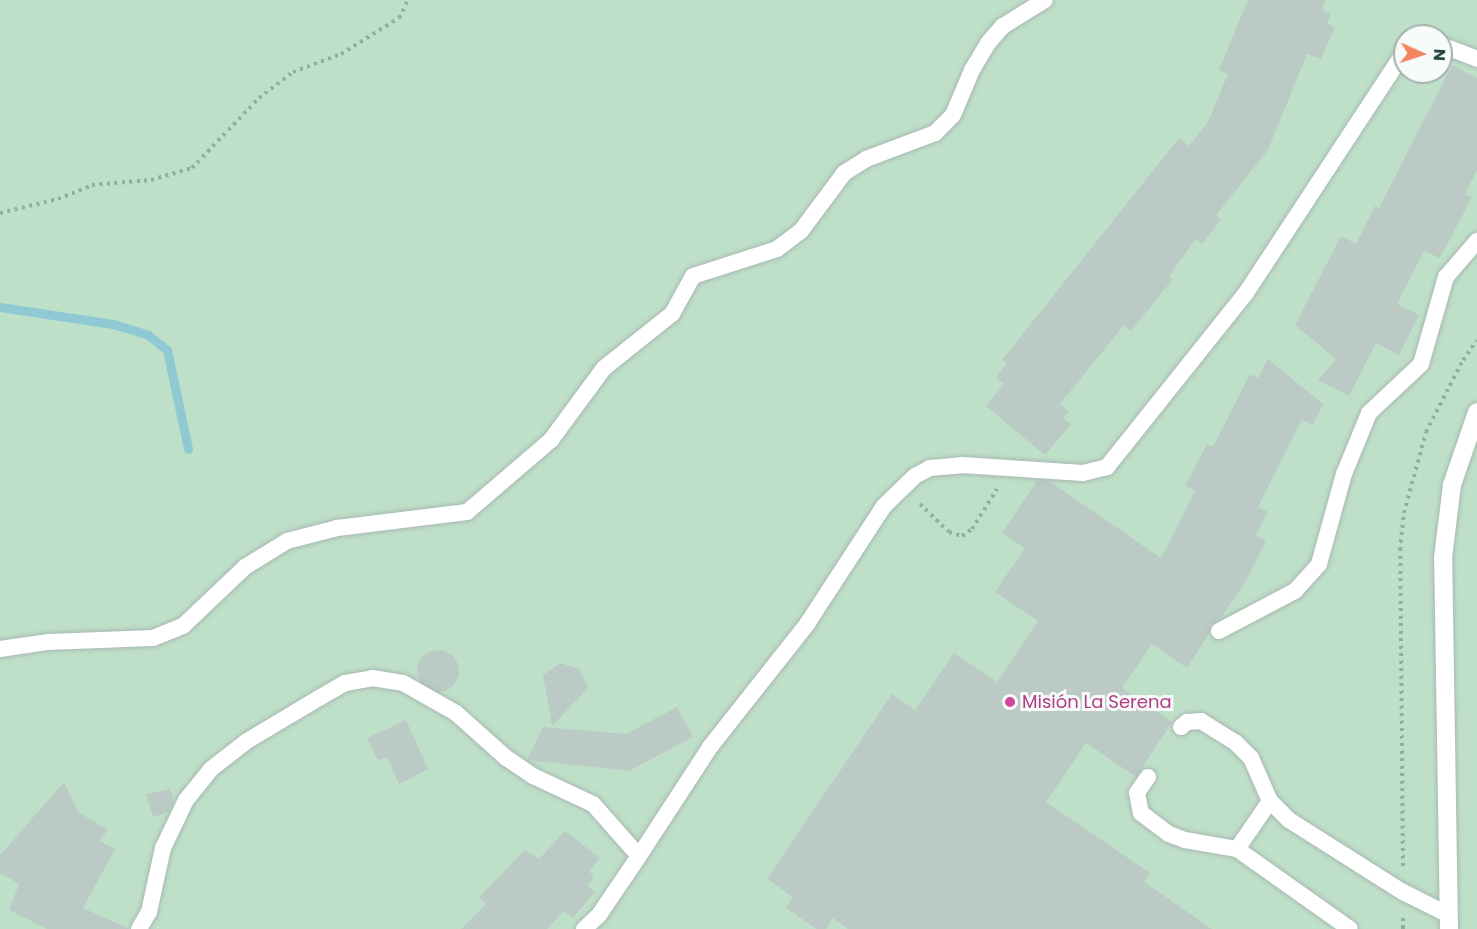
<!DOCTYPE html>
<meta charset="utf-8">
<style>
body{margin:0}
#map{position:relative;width:1477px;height:929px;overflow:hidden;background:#e6efeb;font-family:Poppins,sans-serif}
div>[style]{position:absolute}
.green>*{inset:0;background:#bfe0c8}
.stream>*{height:9px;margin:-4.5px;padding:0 4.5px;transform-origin:4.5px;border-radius:4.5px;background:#8ec9d4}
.building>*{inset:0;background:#bbcac4}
.round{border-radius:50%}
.path>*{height:4px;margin-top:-2px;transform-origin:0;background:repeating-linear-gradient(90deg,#86b3a5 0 3px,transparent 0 7.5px)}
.roads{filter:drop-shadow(0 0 2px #a8b8b2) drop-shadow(0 0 2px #a8b8b2)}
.service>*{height:16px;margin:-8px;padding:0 8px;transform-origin:8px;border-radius:8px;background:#fff}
.minor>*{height:18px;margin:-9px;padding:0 9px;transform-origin:9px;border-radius:9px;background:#fff}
.dots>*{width:16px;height:16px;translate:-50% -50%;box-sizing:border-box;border:3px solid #f7fbf9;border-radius:50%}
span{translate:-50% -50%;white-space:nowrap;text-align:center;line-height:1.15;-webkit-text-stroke:6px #f7fbf9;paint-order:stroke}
.hotel-label{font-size:18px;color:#b23c85}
.left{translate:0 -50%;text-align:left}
.north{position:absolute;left:1393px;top:24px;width:60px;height:60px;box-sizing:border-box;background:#f7fbf9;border:2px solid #a3b1ad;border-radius:50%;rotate:93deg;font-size:16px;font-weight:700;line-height:24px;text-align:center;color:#24423a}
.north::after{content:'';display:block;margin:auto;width:21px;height:27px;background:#f4845f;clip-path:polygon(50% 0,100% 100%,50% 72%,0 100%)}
</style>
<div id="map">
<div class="green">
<i style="clip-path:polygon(evenodd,0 0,1477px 0,1477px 929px,0 929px,0 0,1405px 36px,1441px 36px,1441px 72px,1405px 72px,1405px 36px)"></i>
</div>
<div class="stream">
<i style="left:0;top:307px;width:114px;rotate:8.6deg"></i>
<i style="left:113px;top:324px;width:37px;rotate:17deg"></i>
<i style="left:148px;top:335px;width:24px;rotate:38deg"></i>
<i style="left:167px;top:350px;width:101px;rotate:78deg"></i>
</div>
<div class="building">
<i style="clip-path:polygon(1248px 0,1326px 0,1322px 10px,1331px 14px,1327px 23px,1335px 27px,1321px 59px,1307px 54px,1268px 150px,1216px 215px,1221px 220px,1202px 244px,1196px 239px,1169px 276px,1173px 279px,1131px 331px,1124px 325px,1060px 404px,1069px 411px,1063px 418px,1071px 424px,1045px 455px,986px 406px,1004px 384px,996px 377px,1007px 364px,1002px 360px,1179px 138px,1189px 146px,1208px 122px,1228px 74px,1219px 70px)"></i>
<i style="clip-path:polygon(1452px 65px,1477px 78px,1477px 170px,1465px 194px,1472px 197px,1440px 258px,1424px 251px,1397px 304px,1419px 315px,1399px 355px,1376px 343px,1349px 396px,1318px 380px,1336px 359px,1295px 325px,1341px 236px,1356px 244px,1375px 206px,1379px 208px)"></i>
<i style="clip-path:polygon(1268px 359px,1323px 404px,1313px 425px,1302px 420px,1258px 507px,1268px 512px,1256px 535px,1266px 541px,1245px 582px,1220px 619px,1210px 625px,1209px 634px,1187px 668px,1152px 644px,1122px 688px,1172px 722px,1136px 777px,1086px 743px,1046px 802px,1150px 873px,1144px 882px,1212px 929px,848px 929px,833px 918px,826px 929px,817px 929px,786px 908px,793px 897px,767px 879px,892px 694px,915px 710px,954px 653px,997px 682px,1038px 621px,995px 592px,1025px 548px,1002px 533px,1037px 481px,1049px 481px,1161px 558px,1195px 491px,1185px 486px,1207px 444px,1213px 447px,1250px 374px,1258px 378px)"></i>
<i class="round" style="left:417px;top:650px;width:42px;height:42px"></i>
<i style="clip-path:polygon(560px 663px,579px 669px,588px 688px,552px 726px,543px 675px)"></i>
<i style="clip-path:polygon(677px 707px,693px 737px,629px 771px,527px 760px,543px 727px,626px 734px)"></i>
<i style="clip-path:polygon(406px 720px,428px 769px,399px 784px,387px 757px,378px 760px,367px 738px)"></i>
<i style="clip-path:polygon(64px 782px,78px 812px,108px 830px,99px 841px,115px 849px,83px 908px,129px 929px,47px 929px,9px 910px,19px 884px,0 873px,0 855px)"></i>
<i style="clip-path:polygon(170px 789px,174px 801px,168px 812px,153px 817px,146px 794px)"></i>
<i style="clip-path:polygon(565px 831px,600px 858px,589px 871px,594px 877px,587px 886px,595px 892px,573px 918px,564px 911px,547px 929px,461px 929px,486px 904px,479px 897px,525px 850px,539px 859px)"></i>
</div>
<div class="path">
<i style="left:0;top:213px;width:60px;rotate:-13.6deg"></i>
<i style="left:58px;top:199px;width:37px;rotate:-22deg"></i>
<i style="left:92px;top:185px;width:59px;rotate:-4.8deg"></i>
<i style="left:151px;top:180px;width:43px;rotate:-16.3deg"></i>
<i style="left:192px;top:168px;width:97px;rotate:-46.3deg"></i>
<i style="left:259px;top:98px;width:43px;rotate:-37.4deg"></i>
<i style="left:293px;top:72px;width:51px;rotate:-20.6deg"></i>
<i style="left:341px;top:54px;width:68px;rotate:-31.8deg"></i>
<i style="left:399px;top:18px;width:20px;rotate:-63deg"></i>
<i style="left:920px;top:504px;width:40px;rotate:44deg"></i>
<i style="left:949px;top:532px;width:14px;rotate:17deg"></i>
<i style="left:962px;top:536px;width:12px;rotate:-35deg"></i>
<i style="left:972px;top:529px;width:47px;rotate:-58deg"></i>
<i style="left:1403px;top:866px;width:316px;rotate:-90.5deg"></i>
<i style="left:1400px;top:550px;width:37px;rotate:-84deg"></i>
<i style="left:1404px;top:513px;width:84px;rotate:-74.8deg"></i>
<i style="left:1426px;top:432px;width:81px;rotate:-62.8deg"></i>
<i style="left:1463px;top:360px;width:24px;rotate:-55deg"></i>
<i style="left:1403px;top:918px;width:11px;rotate:90deg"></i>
</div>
<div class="roads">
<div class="service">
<i style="left:1441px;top:45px;width:39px;rotate:21deg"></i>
<i style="left:1219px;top:631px;width:86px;rotate:-27.8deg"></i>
<i style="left:1295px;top:591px;width:36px;rotate:-48deg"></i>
<i style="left:1319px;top:564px;width:93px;rotate:-74.5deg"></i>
<i style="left:1344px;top:474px;width:66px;rotate:-67.7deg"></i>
<i style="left:1369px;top:413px;width:71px;rotate:-43.3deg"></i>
<i style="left:1421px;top:364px;width:91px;rotate:-74deg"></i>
<i style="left:1446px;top:277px;width:48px;rotate:-49.3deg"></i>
<i style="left:0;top:649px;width:49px;rotate:-8.3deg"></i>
<i style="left:48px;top:642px;width:105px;rotate:-2.2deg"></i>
<i style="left:153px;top:638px;width:32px;rotate:-22deg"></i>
<i style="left:183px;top:626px;width:86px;rotate:-43.6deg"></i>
<i style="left:245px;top:567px;width:49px;rotate:-31.8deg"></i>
<i style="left:287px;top:541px;width:52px;rotate:-14.6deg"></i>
<i style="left:337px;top:528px;width:131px;rotate:-7deg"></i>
<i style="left:467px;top:512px;width:111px;rotate:-40.6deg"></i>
<i style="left:551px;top:440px;width:89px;rotate:-53.6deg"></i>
<i style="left:604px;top:368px;width:87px;rotate:-38.5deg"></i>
<i style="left:672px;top:314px;width:43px;rotate:-61.1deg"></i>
<i style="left:693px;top:276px;width:88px;rotate:-17.8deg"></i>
<i style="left:777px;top:249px;width:30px;rotate:-37deg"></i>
<i style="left:801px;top:231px;width:72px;rotate:-53.4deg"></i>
<i style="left:844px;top:173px;width:26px;rotate:-32deg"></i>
<i style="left:866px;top:159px;width:74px;rotate:-20.6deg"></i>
<i style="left:935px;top:133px;width:25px;rotate:-45deg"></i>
<i style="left:953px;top:115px;width:49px;rotate:-67.1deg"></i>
<i style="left:972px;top:70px;width:31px;rotate:-59deg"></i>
<i style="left:988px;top:43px;width:23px;rotate:-49deg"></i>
<i style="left:1003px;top:26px;width:49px;rotate:-31.8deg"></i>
<i style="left:1181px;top:727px;width:8px;rotate:-40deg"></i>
<i style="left:1187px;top:722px;width:14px;rotate:-4deg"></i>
<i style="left:1201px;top:721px;width:40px;rotate:32deg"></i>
<i style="left:1235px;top:742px;width:23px;rotate:45deg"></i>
<i style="left:1251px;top:758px;width:47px;rotate:66.2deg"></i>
<i style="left:1270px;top:801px;width:27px;rotate:45deg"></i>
<i style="left:1289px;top:820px;width:135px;rotate:32.3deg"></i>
<i style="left:1403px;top:892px;width:51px;rotate:26.6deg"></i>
<i style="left:1148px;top:777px;width:19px;rotate:125deg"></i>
<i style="left:1137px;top:793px;width:20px;rotate:79deg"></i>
<i style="left:1141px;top:813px;width:35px;rotate:37deg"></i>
<i style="left:1169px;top:834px;width:17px;rotate:21deg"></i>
<i style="left:1185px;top:840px;width:53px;rotate:9.8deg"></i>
<i style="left:1237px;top:849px;width:138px;rotate:35.3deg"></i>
<i style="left:1237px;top:849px;width:58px;rotate:-55.5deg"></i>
<i style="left:139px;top:929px;width:20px;rotate:-60deg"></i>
<i style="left:149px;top:912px;width:66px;rotate:-77.7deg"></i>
<i style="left:163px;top:848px;width:53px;rotate:-64.4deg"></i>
<i style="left:186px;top:800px;width:40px;rotate:-51deg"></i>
<i style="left:211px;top:769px;width:46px;rotate:-37.9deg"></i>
<i style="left:247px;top:741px;width:84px;rotate:-30.8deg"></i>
<i style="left:319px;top:698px;width:30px;rotate:-30deg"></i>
<i style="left:345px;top:683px;width:27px;rotate:-10deg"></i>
<i style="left:372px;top:678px;width:31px;rotate:9deg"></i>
<i style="left:403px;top:683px;width:61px;rotate:29.5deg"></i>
<i style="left:456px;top:713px;width:66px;rotate:41.9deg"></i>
<i style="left:505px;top:757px;width:34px;rotate:34deg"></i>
<i style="left:533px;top:776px;width:66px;rotate:25deg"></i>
<i style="left:593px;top:804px;width:69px;rotate:48.5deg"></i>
<i style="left:639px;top:856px;width:130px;rotate:-56.9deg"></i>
<i style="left:710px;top:747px;width:157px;rotate:-51.7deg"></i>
<i style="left:807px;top:624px;width:141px;rotate:-56.9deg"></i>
<i style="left:884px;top:506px;width:43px;rotate:-44.1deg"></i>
<i style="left:915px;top:476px;width:17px;rotate:-28deg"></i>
<i style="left:930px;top:468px;width:32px;rotate:-5deg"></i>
<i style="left:962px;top:465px;width:121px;rotate:3.8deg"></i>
<i style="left:1083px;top:473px;width:25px;rotate:-14deg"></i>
<i style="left:1107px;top:467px;width:223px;rotate:-51.4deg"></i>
<i style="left:1246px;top:293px;width:290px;rotate:-56.7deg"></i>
<i style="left:584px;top:929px;width:21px;rotate:-43deg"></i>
<i style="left:599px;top:915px;width:71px;rotate:-55.9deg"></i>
</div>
<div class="minor">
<i style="left:1449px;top:929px;width:371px;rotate:-90.9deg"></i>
<i style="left:1443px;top:558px;width:74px;rotate:-83deg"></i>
<i style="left:1452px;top:485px;width:77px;rotate:-71.1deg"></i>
</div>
</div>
<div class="dots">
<i style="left:1010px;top:702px;background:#d1479c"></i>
</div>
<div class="hotel-label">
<span class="left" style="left:1022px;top:702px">Misión La Serena</span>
</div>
<div class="north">N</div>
</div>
